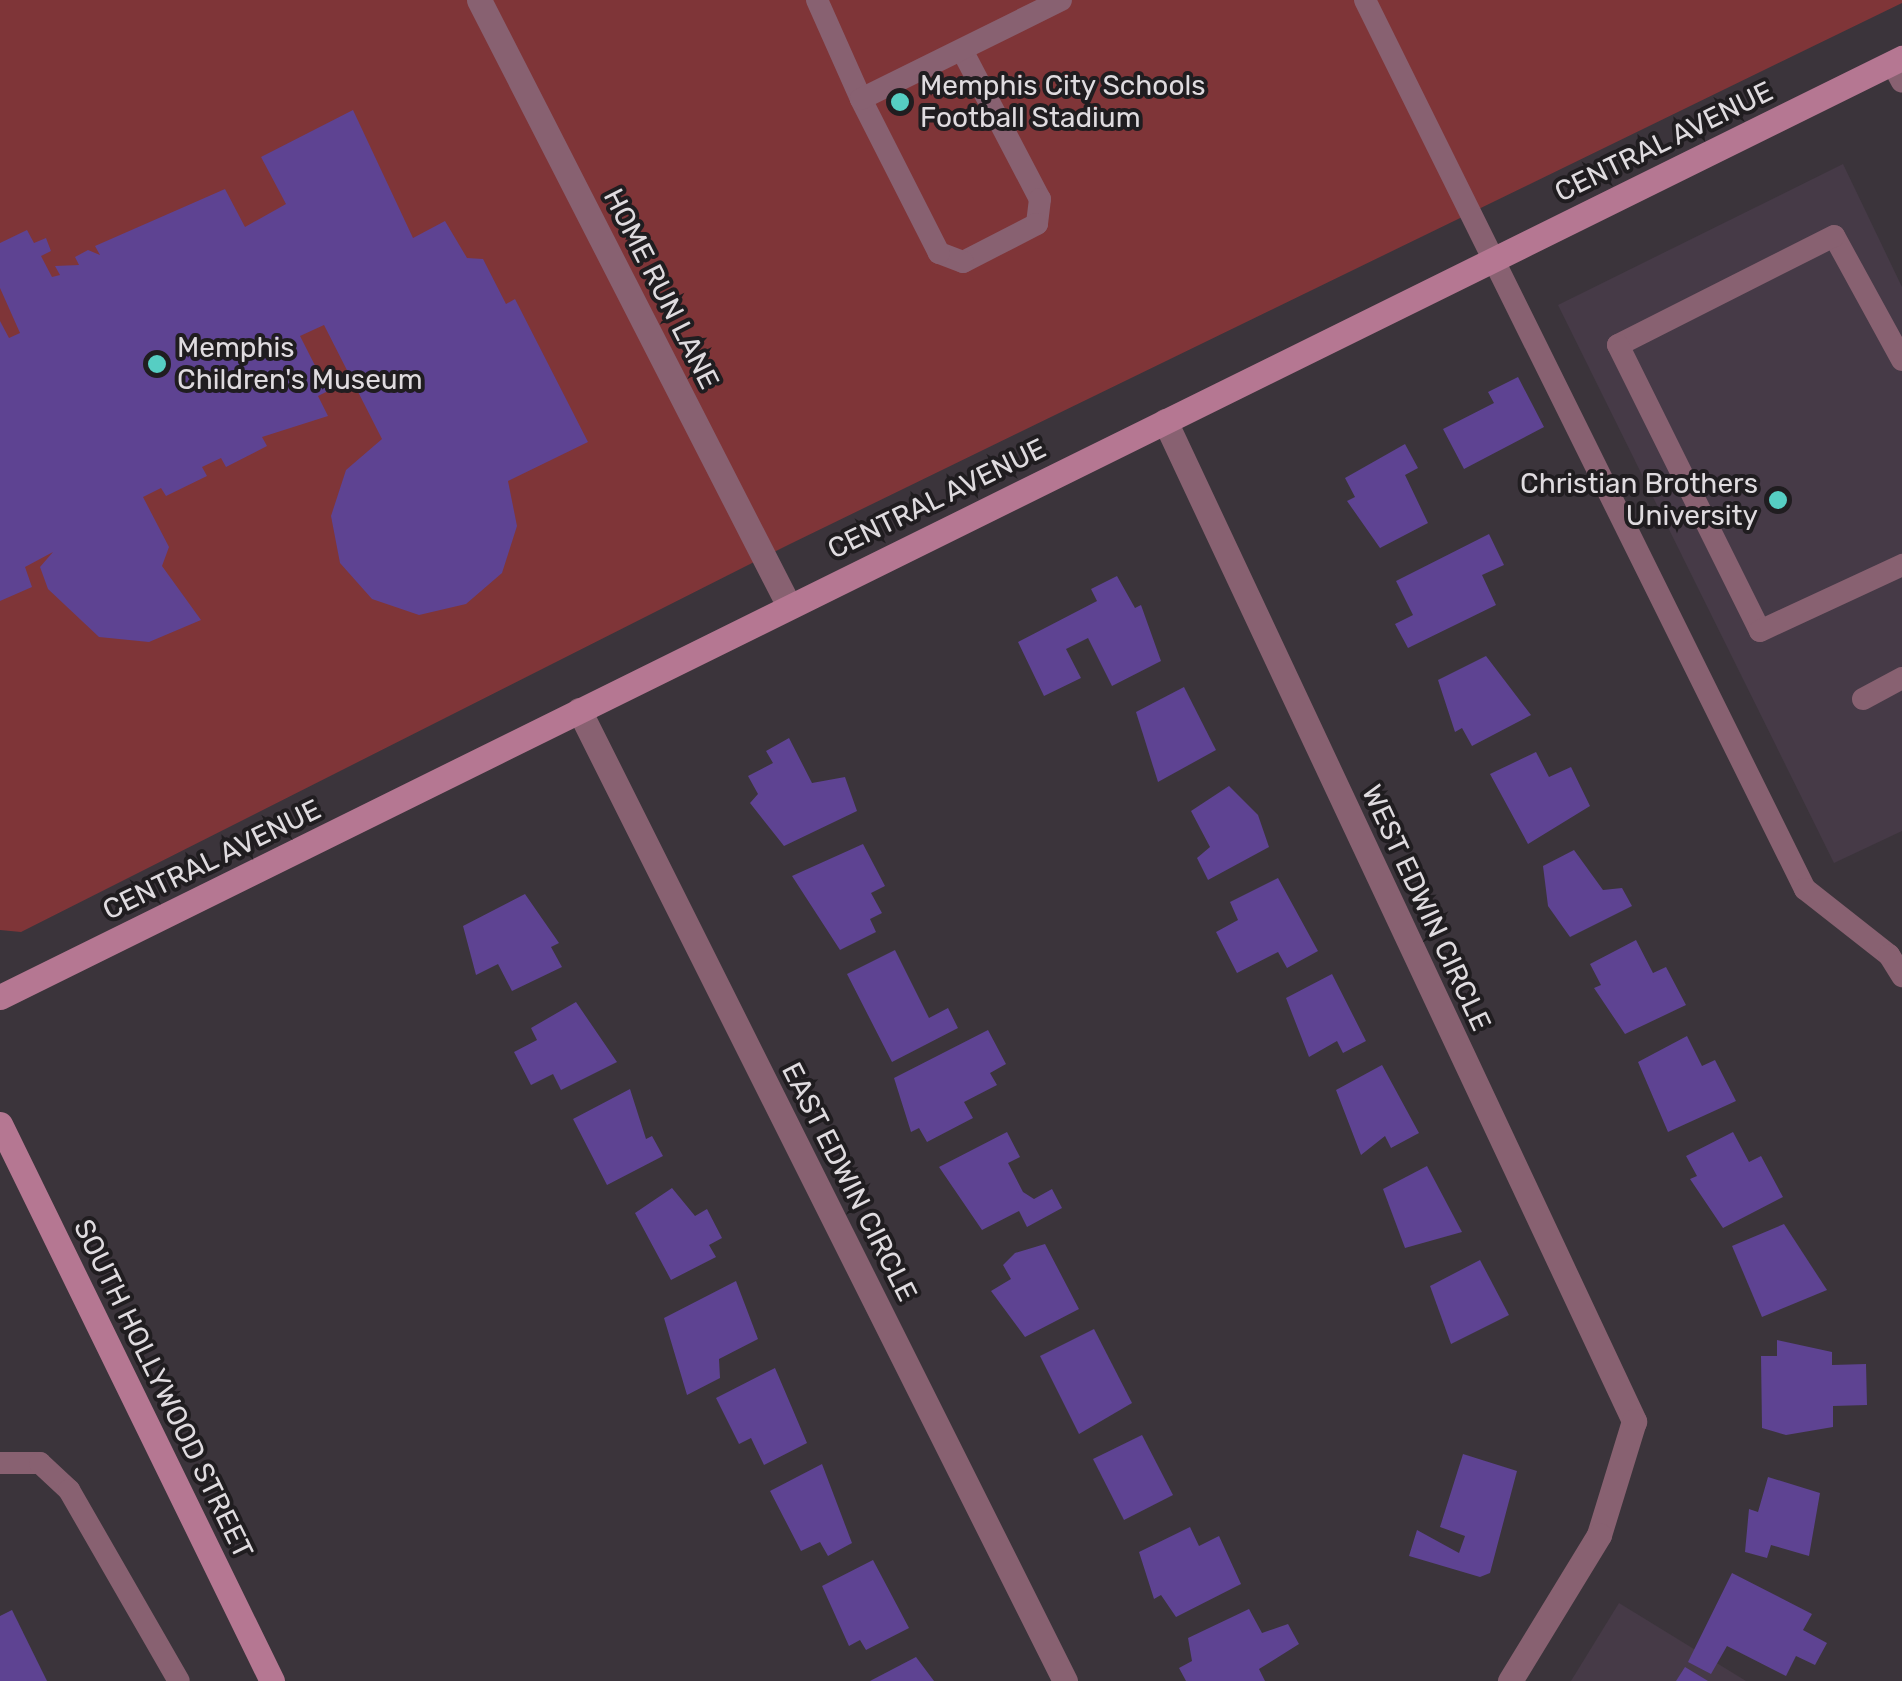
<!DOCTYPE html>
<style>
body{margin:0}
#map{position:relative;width:1902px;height:1681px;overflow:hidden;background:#3b343b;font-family:Rubik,sans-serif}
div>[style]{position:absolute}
.built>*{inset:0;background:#463a47}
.green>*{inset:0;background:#7f3538}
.building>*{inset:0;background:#5e4392}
.service>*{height:22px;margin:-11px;padding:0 11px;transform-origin:11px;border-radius:11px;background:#886171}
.minor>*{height:25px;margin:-12.5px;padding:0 12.5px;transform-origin:12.5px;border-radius:12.5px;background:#886171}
.secondary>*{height:25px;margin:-12.5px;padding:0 12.5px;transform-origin:12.5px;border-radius:12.5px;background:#b57792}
.dots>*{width:28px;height:28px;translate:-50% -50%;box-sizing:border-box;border:5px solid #201d20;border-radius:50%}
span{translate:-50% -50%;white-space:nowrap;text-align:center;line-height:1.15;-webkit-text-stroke:8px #201d20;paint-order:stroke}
.poi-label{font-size:28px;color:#dfdbdf}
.left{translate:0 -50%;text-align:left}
.right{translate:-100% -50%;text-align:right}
.street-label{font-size:28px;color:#dfdbdf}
</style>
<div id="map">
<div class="built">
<i style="clip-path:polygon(1843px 164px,1902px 287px,1902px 831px,1834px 863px,1558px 305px)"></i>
<i style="clip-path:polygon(1619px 1603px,1746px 1681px,1571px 1681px)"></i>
</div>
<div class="green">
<i style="clip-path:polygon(0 0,1902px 0,1902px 3px,788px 545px,21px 932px,0 930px)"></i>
</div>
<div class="building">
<i style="clip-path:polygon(353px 110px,413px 238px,445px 221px,467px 258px,483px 259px,506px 304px,515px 299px,588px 442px,508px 481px,517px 526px,502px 573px,466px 604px,419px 615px,372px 599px,340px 563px,331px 516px,346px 470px,382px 439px,324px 325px,300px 336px,328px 391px,318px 396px,328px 416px,262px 437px,267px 446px,226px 467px,221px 458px,202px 467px,207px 476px,166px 496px,161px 488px,143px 497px,169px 547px,162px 566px,201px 620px,149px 642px,99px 637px,48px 589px,40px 567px,53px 552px,25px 567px,32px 587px,0 601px,0 321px,9px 338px,20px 333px,0 288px,0 243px,27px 230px,34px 243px,46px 238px,51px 251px,41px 256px,52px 277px,60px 275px,55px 266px,79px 265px,75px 257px,88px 250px,100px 255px,95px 246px,225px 189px,245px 227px,286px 204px,261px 157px)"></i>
<i style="clip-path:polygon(1518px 377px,1544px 427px,1464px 469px,1443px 429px,1494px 403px,1488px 392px)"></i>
<i style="clip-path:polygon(1405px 444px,1418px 468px,1405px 475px,1428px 523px,1380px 548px,1347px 501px,1355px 497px,1345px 478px)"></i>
<i style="clip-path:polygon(1489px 534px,1504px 565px,1482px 575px,1496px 605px,1408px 648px,1395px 624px,1413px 615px,1396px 581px)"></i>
<i style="clip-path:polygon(1117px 576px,1135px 608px,1141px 605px,1161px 661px,1112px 686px,1088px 638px,1066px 649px,1081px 678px,1044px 696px,1018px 642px,1097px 601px,1091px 589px)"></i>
<i style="clip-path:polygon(1486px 656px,1531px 715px,1472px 746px,1462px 728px,1455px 732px,1438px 680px)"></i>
<i style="clip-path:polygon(1184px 687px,1216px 750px,1158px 782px,1136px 712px)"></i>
<i style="clip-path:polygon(789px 738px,812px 783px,845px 777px,857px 811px,784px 846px,750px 803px,758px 794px,748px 776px,773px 763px,766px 751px)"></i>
<i style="clip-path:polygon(1536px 752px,1549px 777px,1571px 767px,1590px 806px,1528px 844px,1490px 774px)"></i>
<i style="clip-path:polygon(1229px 786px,1258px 815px,1269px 847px,1208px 880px,1197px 858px,1210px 847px,1191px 811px)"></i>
<i style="clip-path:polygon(863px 844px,885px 886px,871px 893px,882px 913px,870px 919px,876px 932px,840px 950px,792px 876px)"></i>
<i style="clip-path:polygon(1574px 850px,1603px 890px,1622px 888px,1632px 906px,1570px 937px,1548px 906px,1543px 866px)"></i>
<i style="clip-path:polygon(1278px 878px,1318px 951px,1287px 968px,1278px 952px,1237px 973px,1216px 932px,1238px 920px,1230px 902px)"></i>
<i style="clip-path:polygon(525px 894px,559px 943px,551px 947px,562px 967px,512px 991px,498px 964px,476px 975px,463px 926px)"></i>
<i style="clip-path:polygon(1636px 940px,1653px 973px,1666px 967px,1686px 1005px,1625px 1034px,1594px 988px,1601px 985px,1590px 964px)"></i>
<i style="clip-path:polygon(895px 950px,929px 1018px,948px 1008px,958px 1028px,892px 1062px,847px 974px)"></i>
<i style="clip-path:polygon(1332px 974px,1366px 1041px,1343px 1053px,1337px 1041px,1309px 1057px,1286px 998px)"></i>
<i style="clip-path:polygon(576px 1002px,617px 1062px,561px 1090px,553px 1074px,531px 1085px,514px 1052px,537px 1040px,531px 1028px)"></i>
<i style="clip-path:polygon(988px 1030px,1006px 1064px,990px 1073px,997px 1085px,964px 1102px,973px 1118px,927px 1142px,919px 1128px,911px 1132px,894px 1078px)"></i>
<i style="clip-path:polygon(1687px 1036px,1702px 1066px,1715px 1060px,1736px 1101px,1668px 1132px,1638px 1062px)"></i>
<i style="clip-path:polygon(1382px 1065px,1419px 1133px,1391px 1148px,1385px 1136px,1361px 1155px,1336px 1090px)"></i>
<i style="clip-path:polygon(630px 1089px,646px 1139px,652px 1136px,663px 1156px,607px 1185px,573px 1119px)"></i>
<i style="clip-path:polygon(1007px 1132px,1020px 1157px,1008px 1163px,1023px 1192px,1034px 1199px,1052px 1189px,1062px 1208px,1027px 1227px,1019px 1211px,982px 1230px,939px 1167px)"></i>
<i style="clip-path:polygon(1733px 1132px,1749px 1162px,1761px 1156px,1783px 1197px,1723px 1228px,1690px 1179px,1697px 1176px,1686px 1156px)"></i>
<i style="clip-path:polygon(1427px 1166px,1462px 1232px,1405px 1248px,1383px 1189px)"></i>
<i style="clip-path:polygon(672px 1188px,695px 1216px,707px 1209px,722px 1238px,709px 1245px,716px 1257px,671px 1280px,635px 1213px)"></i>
<i style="clip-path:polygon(1784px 1224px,1827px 1290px,1762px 1317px,1732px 1246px)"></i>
<i style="clip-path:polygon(1045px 1244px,1079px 1309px,1025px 1337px,991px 1291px,1011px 1279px,1003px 1265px,1015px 1253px)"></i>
<i style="clip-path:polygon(1480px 1260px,1509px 1315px,1451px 1344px,1430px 1286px)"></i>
<i style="clip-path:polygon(736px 1281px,758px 1339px,719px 1359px,720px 1378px,687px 1395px,664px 1318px)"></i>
<i style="clip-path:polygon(1094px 1329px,1132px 1403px,1079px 1434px,1040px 1356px)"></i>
<i style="clip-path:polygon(1777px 1340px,1832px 1352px,1832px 1365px,1866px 1364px,1867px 1405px,1833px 1406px,1833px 1427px,1786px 1435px,1762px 1428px,1761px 1356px,1777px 1356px)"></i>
<i style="clip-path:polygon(775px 1368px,807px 1443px,764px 1465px,751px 1438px,739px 1444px,716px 1398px)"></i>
<i style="clip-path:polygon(1142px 1435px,1173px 1495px,1124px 1520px,1093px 1459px)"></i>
<i style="clip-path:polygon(1463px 1454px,1517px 1471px,1490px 1573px,1480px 1577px,1409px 1556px,1417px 1530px,1459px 1553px,1465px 1536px,1440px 1527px)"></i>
<i style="clip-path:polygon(822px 1464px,852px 1543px,828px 1556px,820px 1542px,801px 1551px,770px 1491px)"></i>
<i style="clip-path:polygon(1768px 1477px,1820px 1493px,1809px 1556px,1771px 1545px,1767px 1558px,1745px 1552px,1749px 1509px,1758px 1512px)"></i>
<i style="clip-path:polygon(1190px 1527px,1199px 1546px,1219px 1536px,1241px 1584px,1176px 1617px,1161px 1595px,1154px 1599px,1139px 1552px)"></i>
<i style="clip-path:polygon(873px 1560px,909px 1628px,866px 1650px,860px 1640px,849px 1646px,822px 1586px)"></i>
<i style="clip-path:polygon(1732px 1573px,1812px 1614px,1803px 1630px,1827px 1643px,1815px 1665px,1796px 1656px,1786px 1676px,1727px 1646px,1711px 1674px,1688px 1662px)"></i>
<i style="clip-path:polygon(1249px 1609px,1262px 1633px,1288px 1624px,1299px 1644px,1259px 1669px,1265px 1681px,1186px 1681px,1179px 1668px,1192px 1661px,1188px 1638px)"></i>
<i style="clip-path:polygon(12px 1610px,47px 1681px,0 1681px,0 1616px)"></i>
<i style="clip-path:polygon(916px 1657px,934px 1681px,870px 1681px)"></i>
<i style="clip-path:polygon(1685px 1667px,1708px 1681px,1676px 1681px)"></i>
</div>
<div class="service">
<i style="left:817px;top:0;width:108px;rotate:66deg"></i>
<i style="left:1365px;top:0;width:992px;rotate:63.67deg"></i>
<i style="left:1805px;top:889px;width:107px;rotate:38.2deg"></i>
<i style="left:1889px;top:955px;width:25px;rotate:58deg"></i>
<i style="left:963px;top:52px;width:166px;rotate:62.4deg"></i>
<i style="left:1040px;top:199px;width:25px;rotate:97deg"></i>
<i style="left:1037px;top:224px;width:83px;rotate:152.8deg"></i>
<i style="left:963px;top:262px;width:26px;rotate:-159deg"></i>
<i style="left:939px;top:253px;width:173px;rotate:-116.9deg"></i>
<i style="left:861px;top:99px;width:223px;rotate:-26.3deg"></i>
<i style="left:1892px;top:63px;width:21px;rotate:62deg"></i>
<i style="left:1902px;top:360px;width:141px;rotate:-118.7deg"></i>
<i style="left:1834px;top:236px;width:242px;rotate:153.2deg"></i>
<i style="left:1618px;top:345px;width:319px;rotate:63.6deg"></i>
<i style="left:1760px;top:631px;width:157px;rotate:-24.9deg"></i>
<i style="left:1863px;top:699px;width:44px;rotate:-28.3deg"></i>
<i style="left:0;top:1463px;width:40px"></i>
<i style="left:40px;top:1463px;width:40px;rotate:43deg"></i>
<i style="left:69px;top:1490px;width:220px;rotate:60.1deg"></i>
</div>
<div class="minor">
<i style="left:479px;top:0;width:681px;rotate:62.91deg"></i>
<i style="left:1165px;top:421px;width:1105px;rotate:64.87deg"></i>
<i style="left:1634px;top:1421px;width:119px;rotate:107.1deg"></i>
<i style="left:1599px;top:1535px;width:171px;rotate:121.4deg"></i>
<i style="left:579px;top:710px;width:1086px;rotate:63.41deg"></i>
</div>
<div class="secondary">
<i style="left:0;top:997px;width:2121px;rotate:-26.28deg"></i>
<i style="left:0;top:1124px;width:620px;rotate:63.97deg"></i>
</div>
<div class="dots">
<i style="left:900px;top:102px;background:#56cec3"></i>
<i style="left:157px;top:364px;background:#56cec3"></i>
<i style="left:1778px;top:500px;background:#56cec3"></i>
</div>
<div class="poi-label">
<span class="left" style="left:920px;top:102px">Memphis City Schools<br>Football Stadium</span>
<span class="left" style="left:177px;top:364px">Memphis<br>Children's Museum</span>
<span class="right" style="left:1758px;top:500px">Christian Brothers<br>University</span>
</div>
<div class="street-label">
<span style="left:1664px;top:142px;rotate:-26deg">CENTRAL AVENUE</span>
<span style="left:661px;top:289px;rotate:63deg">HOME RUN LANE</span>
<span style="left:937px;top:499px;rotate:-26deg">CENTRAL AVENUE</span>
<span style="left:212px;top:860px;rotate:-26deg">CENTRAL AVENUE</span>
<span style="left:1426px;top:908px;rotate:65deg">WEST EDWIN CIRCLE</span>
<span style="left:849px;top:1182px;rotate:63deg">EAST EDWIN CIRCLE</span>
<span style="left:163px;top:1389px;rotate:64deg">SOUTH HOLLYWOOD STREET</span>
</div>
</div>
